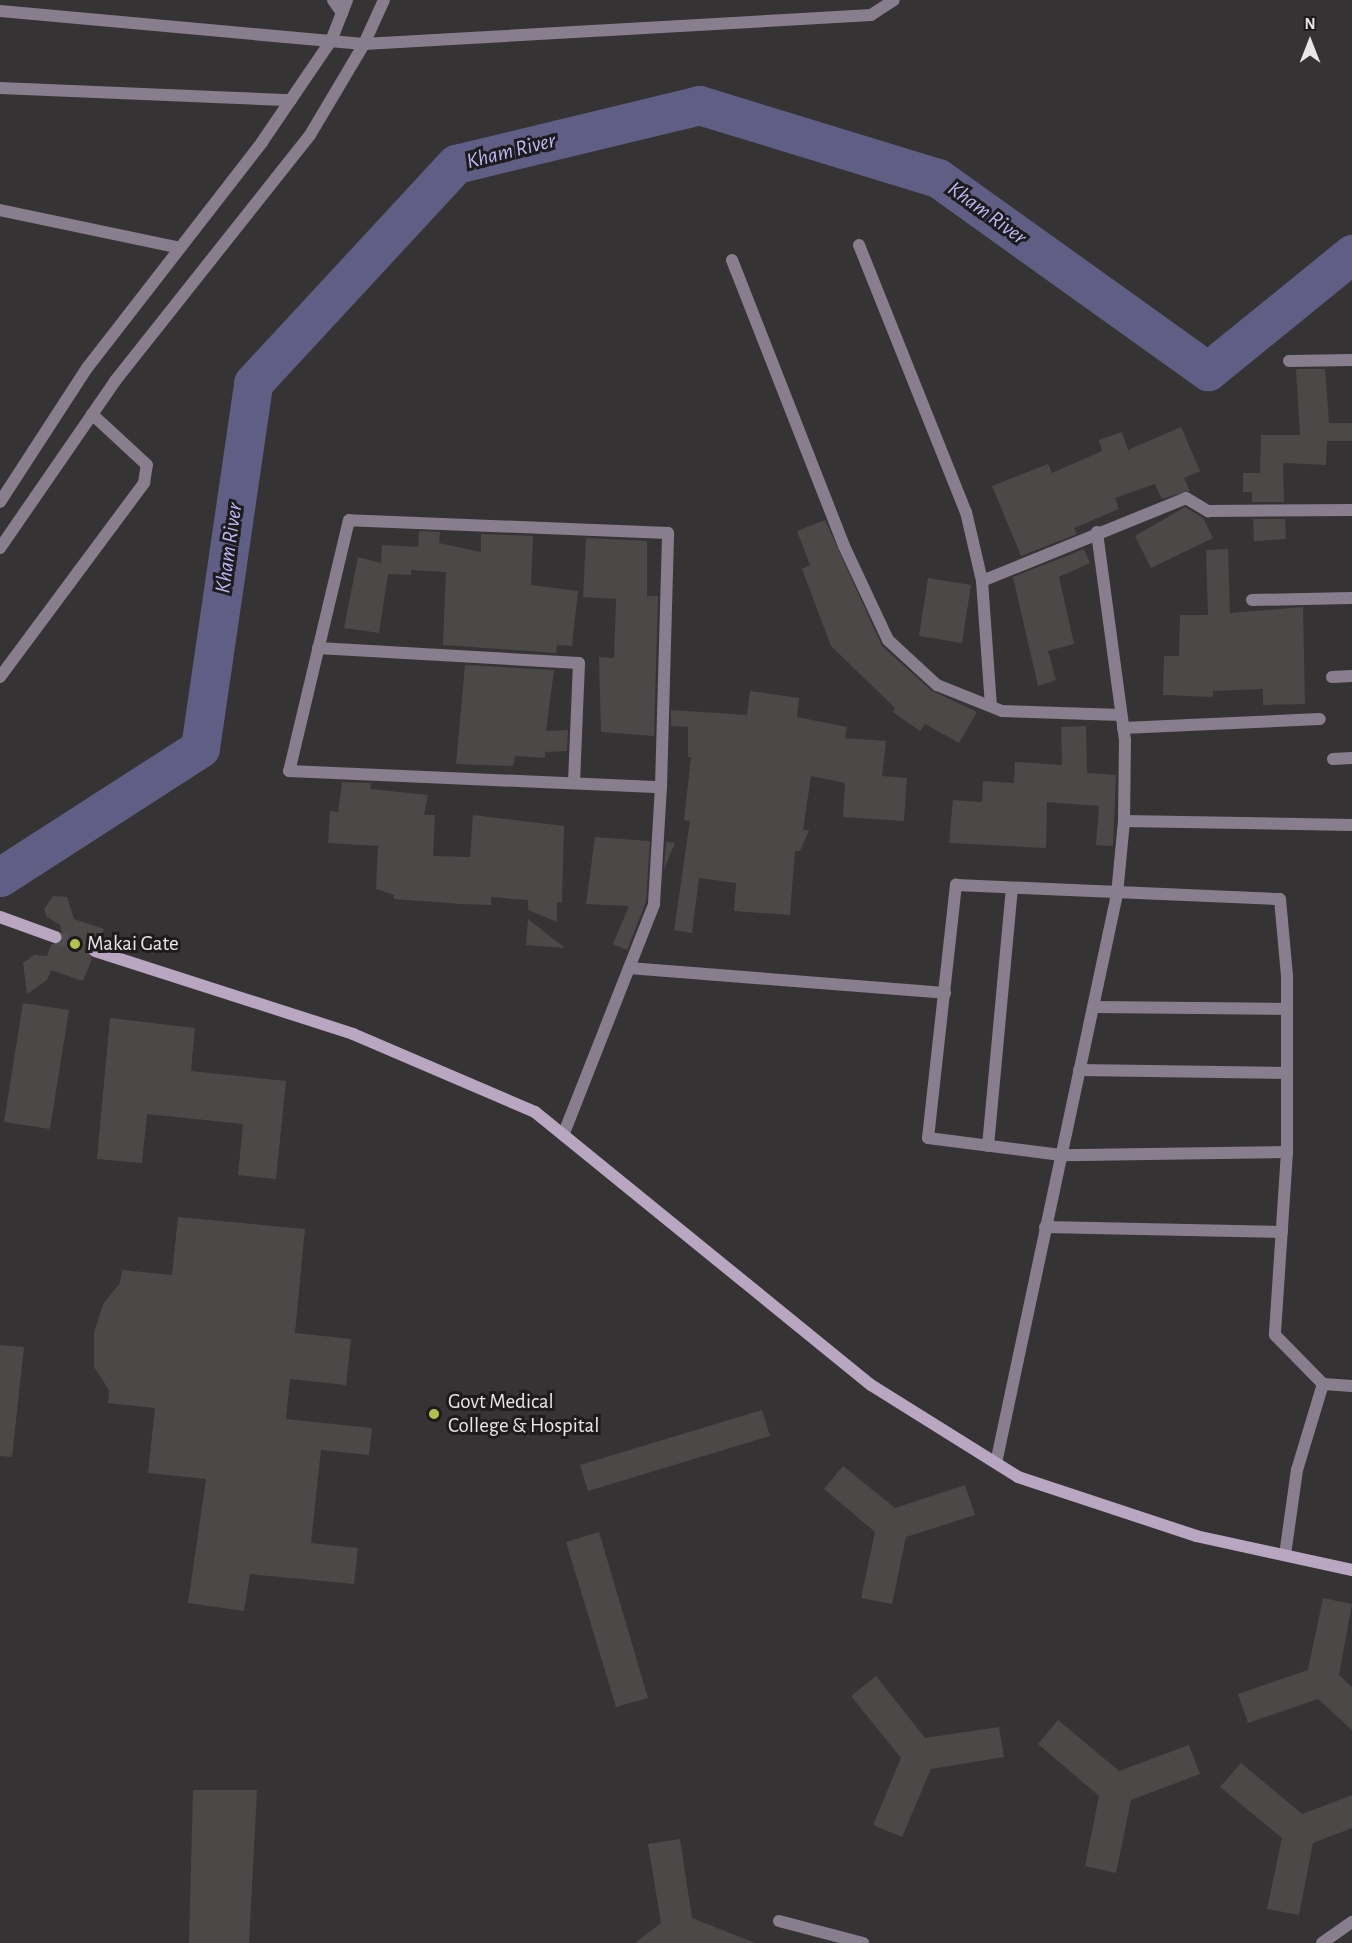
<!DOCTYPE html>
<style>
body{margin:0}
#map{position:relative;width:1352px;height:1943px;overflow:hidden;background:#363335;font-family:"Alegreya Sans",sans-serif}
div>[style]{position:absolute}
.river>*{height:39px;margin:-19.5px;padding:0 19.5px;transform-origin:19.5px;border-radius:19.5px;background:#615e85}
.building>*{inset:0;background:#4c4848}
.secondary-tunnel>*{height:12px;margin-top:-6px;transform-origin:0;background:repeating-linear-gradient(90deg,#514e50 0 12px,transparent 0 18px)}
.street>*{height:12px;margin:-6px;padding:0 6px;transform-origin:6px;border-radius:6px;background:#897e8e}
.secondary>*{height:12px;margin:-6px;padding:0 6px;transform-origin:6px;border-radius:6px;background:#b9a7c2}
.dots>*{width:16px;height:16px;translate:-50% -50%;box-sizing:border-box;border:3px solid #1d1b1c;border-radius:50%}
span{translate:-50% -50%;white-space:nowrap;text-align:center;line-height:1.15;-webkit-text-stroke:6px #1d1b1c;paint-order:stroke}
.poi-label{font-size:21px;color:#e8e6e7}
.left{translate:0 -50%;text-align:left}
.water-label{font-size:22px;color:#bdb8f9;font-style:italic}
.north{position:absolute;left:1280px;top:12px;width:60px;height:60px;-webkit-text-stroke:4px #1d1b1c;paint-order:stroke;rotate:0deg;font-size:16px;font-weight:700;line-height:24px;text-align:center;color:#e8e6e7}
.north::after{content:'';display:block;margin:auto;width:21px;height:27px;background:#e8e6e7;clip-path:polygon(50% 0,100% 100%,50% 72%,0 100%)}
</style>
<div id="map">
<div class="river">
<i style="left:0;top:877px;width:238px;rotate:-32.8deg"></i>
<i style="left:200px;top:748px;width:369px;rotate:-81.7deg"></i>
<i style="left:253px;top:383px;width:299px;rotate:-47.2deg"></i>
<i style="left:456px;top:164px;width:250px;rotate:-13.6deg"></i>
<i style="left:699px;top:105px;width:250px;rotate:17deg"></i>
<i style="left:938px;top:178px;width:332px;rotate:35.6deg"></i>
<i style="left:1208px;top:371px;width:186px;rotate:-39.1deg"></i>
</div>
<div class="building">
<i style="clip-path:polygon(1296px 369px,1325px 369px,1329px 423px,1352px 423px,1352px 441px,1327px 441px,1326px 465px,1283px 463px,1284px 502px,1252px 502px,1252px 492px,1243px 492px,1243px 473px,1260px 473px,1261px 435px,1300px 435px)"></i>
<i style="clip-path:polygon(1181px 427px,1200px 471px,1184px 478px,1190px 491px,1162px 499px,1155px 484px,1115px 498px,1119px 509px,1074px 528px,1077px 534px,1021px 556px,992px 486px,1048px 464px,1052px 473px,1102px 451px,1099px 440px,1122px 432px,1128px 450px)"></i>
<i style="clip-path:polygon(1185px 507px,1203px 518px,1213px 538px,1151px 568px,1135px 536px)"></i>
<i style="clip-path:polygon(1253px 519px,1285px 519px,1286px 539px,1254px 541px)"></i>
<i style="clip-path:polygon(825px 520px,882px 646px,932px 691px,977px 712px,959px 743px,925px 724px,920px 731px,893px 712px,895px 708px,831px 646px,802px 569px,810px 565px,797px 531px)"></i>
<i style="clip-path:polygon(419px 531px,440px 532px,439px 543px,481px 552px,481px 534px,533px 536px,531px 585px,578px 591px,572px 646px,557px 645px,556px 653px,443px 645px,446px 572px,411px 570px,411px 575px,388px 574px,379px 633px,344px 628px,358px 557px,381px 563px,382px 545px,418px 547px)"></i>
<i style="clip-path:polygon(586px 538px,647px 541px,647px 596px,658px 596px,654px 736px,601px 732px,599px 657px,614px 658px,616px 599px,583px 597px)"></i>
<i style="clip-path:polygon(1084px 549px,1090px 563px,1059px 577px,1074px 644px,1048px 651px,1056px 680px,1038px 686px,1013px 577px)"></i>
<i style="clip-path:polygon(1228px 549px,1230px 613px,1303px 607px,1305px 704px,1263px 705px,1263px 689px,1213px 691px,1213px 697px,1163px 695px,1164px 656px,1179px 656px,1180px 615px,1208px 615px,1206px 550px)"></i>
<i style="clip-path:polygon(928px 578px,971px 585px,962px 643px,919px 636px)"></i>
<i style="clip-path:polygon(465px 665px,554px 670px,546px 731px,568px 730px,567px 751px,545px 752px,545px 758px,515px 756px,513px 766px,456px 764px)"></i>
<i style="clip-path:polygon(750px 691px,799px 698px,797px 717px,847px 727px,845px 738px,886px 741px,882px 776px,907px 778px,904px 821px,843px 817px,845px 783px,811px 776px,803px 830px,809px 830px,800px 851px,795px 851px,790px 915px,734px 911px,736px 883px,699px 878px,692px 933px,674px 930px,690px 821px,684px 820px,691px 757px,688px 757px,688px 727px,671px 726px,671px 710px,747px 715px)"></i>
<i style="clip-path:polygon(1086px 726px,1087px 773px,1116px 775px,1113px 846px,1096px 845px,1099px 806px,1047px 802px,1046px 848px,949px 843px,953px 800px,982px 802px,983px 781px,1014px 783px,1015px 762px,1062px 765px,1061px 727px)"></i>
<i style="clip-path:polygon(342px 782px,371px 783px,370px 789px,428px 795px,424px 815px,435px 815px,433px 856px,470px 857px,473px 815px,564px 826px,562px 903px,557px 902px,557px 922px,528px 910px,528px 900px,491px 897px,491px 905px,461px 904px,394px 899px,394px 895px,376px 889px,378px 846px,328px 843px,330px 811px,338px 812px)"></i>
<i style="clip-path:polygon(595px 837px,650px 841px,646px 902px,627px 950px,613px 944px,629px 906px,586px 904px)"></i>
<i style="clip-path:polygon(666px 842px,675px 843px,664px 869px)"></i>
<i style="clip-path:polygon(53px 896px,67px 897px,74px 919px,104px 929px,98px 943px,87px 948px,92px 959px,83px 981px,51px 970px,47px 980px,27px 994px,23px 963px,34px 955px,47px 956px,51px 945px,63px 939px,60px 925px,47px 917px,44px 909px)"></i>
<i style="clip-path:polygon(528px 919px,565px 948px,526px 945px)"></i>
<i style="clip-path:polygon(23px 1003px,69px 1010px,50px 1129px,4px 1122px)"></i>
<i style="clip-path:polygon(110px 1018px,195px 1028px,191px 1071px,286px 1081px,276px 1179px,238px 1175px,243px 1124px,147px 1114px,142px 1163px,97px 1159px)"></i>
<i style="clip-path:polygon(178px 1217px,305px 1229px,295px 1333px,351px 1339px,346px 1385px,290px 1379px,286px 1419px,372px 1428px,369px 1455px,321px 1450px,311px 1543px,358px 1548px,354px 1584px,250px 1574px,244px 1611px,188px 1603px,206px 1479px,148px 1473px,155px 1408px,108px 1403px,109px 1390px,94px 1367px,94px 1333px,103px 1304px,120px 1283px,122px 1270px,172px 1275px)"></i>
<i style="clip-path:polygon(0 1345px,24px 1347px,12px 1457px,0 1456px)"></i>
<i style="clip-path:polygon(762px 1410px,770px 1436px,588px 1491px,580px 1465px)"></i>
<i style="clip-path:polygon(843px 1466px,895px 1508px,965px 1485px,975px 1515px,906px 1537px,892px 1604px,861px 1598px,875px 1532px,824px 1489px)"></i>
<i style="clip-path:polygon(599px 1532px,648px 1698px,616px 1707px,566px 1542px)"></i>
<i style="clip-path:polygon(1323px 1598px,1352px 1604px,1339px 1675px,1352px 1687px,1352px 1730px,1318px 1699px,1248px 1723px,1238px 1694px,1308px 1670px)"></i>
<i style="clip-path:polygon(876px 1676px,925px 1738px,999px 1727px,1004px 1757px,931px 1769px,902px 1837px,873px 1825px,901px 1758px,851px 1696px)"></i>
<i style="clip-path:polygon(1058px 1720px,1119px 1771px,1189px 1745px,1200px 1774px,1131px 1800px,1116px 1873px,1085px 1866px,1099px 1796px,1038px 1744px)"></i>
<i style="clip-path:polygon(1241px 1763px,1302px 1814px,1352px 1795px,1352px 1828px,1313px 1843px,1299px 1915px,1267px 1909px,1282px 1838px,1220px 1787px)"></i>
<i style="clip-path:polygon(193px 1790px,257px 1790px,249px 1943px,189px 1943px)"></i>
<i style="clip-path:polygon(680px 1839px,692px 1918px,755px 1943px,635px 1943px,661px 1923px,648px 1844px)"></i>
</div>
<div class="secondary-tunnel">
<i style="left:55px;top:937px;width:42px;rotate:19.3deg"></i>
</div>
<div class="street">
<i style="left:333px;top:0;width:16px;rotate:55deg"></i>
<i style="left:0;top:11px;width:365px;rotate:5.2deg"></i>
<i style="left:364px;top:44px;width:508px;rotate:-3.27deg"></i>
<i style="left:871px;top:15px;width:27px;rotate:-33deg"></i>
<i style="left:0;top:88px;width:291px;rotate:2.4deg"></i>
<i style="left:0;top:210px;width:184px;rotate:11.9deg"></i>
<i style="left:859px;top:245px;width:288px;rotate:68.2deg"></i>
<i style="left:966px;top:512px;width:71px;rotate:76.9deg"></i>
<i style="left:982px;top:581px;width:125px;rotate:85.9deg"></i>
<i style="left:732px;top:260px;width:307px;rotate:68.6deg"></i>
<i style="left:844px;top:546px;width:104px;rotate:64.9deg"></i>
<i style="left:888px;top:640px;width:67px;rotate:42.6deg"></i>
<i style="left:937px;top:685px;width:70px;rotate:21.8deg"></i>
<i style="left:1002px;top:711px;width:119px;rotate:1.9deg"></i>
<i style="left:1289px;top:361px;width:63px;rotate:-0.9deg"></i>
<i style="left:0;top:502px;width:160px;rotate:-57deg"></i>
<i style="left:87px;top:368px;width:286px;rotate:-52.2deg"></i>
<i style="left:262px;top:142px;width:122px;rotate:-55.7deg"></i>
<i style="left:331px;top:41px;width:44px;rotate:-68.7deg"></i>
<i style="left:0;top:548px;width:203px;rotate:-55.4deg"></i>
<i style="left:115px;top:381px;width:314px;rotate:-51.6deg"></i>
<i style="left:310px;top:135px;width:106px;rotate:-59.3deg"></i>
<i style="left:364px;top:44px;width:48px;rotate:-65.6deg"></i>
<i style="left:982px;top:581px;width:220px;rotate:-22.1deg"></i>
<i style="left:1186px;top:498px;width:26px;rotate:31deg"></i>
<i style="left:1208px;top:511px;width:144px;rotate:-0.4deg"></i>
<i style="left:1252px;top:600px;width:100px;rotate:-1.1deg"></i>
<i style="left:318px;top:648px;width:261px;rotate:3.3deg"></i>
<i style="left:579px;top:663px;width:120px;rotate:92.4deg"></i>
<i style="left:0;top:677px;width:242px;rotate:-53.4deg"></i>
<i style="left:144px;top:483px;width:18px;rotate:-81deg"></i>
<i style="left:147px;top:465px;width:75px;rotate:-137.2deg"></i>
<i style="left:1332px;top:677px;width:20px;rotate:-3deg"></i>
<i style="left:1123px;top:728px;width:197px;rotate:-2.6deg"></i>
<i style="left:1333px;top:759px;width:19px;rotate:-3deg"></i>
<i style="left:1124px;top:821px;width:228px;rotate:1deg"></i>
<i style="left:629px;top:968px;width:317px;rotate:4.5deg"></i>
<i style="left:1095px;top:1007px;width:192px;rotate:0.6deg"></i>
<i style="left:1079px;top:1070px;width:208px;rotate:0.8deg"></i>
<i style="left:564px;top:1133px;width:246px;rotate:-68.5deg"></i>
<i style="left:654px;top:904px;width:117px;rotate:-86.6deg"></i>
<i style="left:661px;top:787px;width:254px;rotate:-88.4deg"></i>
<i style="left:668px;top:533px;width:319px;rotate:-177.7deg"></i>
<i style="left:349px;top:520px;width:258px;rotate:103.4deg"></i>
<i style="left:289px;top:771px;width:372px;rotate:2.5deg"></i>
<i style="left:988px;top:1146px;width:259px;rotate:-84.7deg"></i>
<i style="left:1287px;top:1152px;width:226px;rotate:179.2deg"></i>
<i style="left:1061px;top:1155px;width:134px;rotate:-172.7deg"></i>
<i style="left:928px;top:1138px;width:255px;rotate:-83.7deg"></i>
<i style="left:956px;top:885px;width:324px;rotate:2.5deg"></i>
<i style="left:1280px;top:899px;width:77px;rotate:84.8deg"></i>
<i style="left:1287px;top:976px;width:176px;rotate:90deg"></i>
<i style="left:1287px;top:1152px;width:183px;rotate:93.8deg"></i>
<i style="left:1275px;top:1335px;width:69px;rotate:45.6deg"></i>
<i style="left:1045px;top:1227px;width:237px;rotate:1.2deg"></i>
<i style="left:996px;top:1463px;width:582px;rotate:-77.99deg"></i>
<i style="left:1117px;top:894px;width:73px;rotate:-84.5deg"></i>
<i style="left:1124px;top:821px;width:81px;rotate:-89.3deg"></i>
<i style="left:1125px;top:740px;width:210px;rotate:-97.7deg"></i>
<i style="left:1285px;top:1555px;width:86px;rotate:-82deg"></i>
<i style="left:1297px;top:1470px;width:90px;rotate:-73.2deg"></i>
<i style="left:1323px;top:1384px;width:29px;rotate:4deg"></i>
<i style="left:779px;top:1921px;width:87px;rotate:14.7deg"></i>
<i style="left:1322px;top:1943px;width:37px;rotate:-35deg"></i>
</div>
<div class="secondary">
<i style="left:0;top:917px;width:59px;rotate:20deg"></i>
<i style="left:95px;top:951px;width:271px;rotate:17.8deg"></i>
<i style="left:353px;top:1034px;width:198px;rotate:23.2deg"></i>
<i style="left:535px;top:1112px;width:433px;rotate:39.1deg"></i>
<i style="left:871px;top:1385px;width:173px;rotate:32deg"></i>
<i style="left:1018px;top:1477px;width:188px;rotate:18.3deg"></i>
<i style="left:1196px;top:1536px;width:160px;rotate:12.3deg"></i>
</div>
<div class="dots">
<i style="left:75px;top:944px;background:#b4c24a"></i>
<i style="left:434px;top:1414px;background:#b4c24a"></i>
</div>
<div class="poi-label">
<span class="left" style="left:87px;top:944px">Makai Gate</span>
<span class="left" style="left:448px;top:1414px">Govt Medical<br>College &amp; Hospital</span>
</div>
<div class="water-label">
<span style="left:511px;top:151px;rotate:-14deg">Kham River</span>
<span style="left:987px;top:213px;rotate:36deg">Kham River</span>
<span style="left:229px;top:548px;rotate:-82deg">Kham River</span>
</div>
<div class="north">N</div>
</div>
